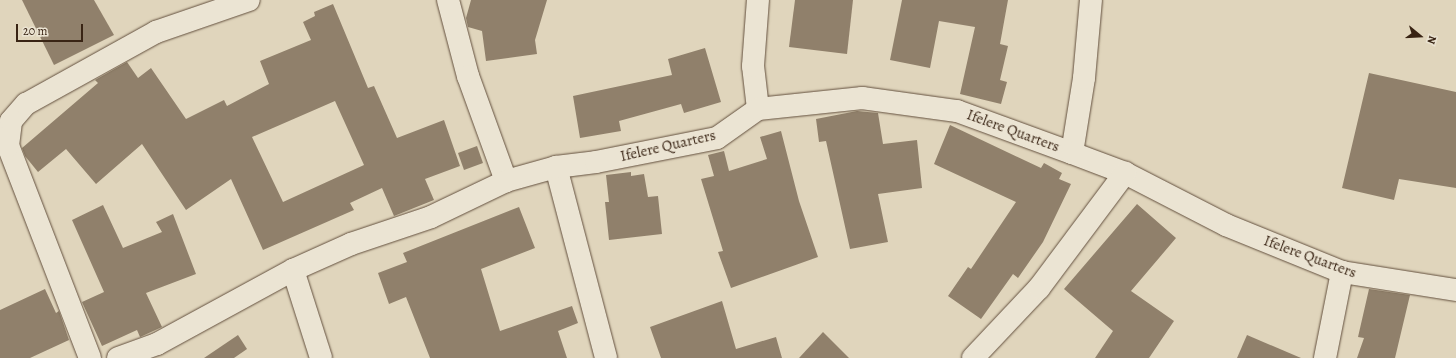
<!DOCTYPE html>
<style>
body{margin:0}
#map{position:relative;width:1456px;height:358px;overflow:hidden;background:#e0d5bc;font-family:Alegreya,serif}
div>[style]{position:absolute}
.building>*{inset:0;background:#90806b}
.roads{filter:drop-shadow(0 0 1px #63503e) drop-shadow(0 0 1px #63503e)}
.street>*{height:22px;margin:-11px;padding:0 11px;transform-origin:11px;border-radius:11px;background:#ebe4d3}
span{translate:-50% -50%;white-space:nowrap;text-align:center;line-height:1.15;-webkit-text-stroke:3px #ebe4d3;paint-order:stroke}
.street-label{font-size:15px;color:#392414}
.north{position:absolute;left:1400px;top:16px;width:40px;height:40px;-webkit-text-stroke:3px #ebe4d3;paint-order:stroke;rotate:108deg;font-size:11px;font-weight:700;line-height:16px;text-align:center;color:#392414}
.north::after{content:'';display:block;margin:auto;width:14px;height:18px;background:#392414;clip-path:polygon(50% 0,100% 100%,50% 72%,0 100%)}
.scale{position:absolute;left:16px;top:24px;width:67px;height:18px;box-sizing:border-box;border:2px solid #392414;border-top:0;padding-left:5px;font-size:12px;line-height:14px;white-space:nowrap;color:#392414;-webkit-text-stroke:3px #ebe4d3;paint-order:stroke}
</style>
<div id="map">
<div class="building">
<i style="clip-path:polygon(22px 0,94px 0,114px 35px,54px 65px)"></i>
<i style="clip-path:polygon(471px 0,547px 0,535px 40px,537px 54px,486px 61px,482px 31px,468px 27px,466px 18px)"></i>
<i style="clip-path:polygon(795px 0,853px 0,847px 54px,789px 47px)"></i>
<i style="clip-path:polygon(902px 0,1008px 0,1000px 44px,1008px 46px,1000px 80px,1007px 82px,1001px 104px,960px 94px,975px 27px,939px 21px,930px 68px,890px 60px)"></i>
<i style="clip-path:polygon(evenodd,333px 4px,368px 88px,374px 86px,397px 138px,444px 120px,460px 166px,425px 179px,434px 200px,394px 216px,382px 188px,350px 203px,354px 210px,263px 250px,231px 179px,186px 210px,142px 144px,96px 184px,66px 149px,38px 172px,25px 156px,22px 148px,98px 83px,95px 80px,127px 62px,138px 78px,151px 68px,186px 119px,224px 100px,227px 106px,269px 84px,260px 61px,311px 40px,303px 22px,315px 16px,314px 12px,333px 4px,335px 101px,364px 165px,283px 202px,252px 137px,335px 101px)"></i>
<i style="clip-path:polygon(705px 48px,721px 102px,684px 113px,681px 104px,619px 121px,621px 131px,580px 138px,573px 96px,672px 75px,668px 59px)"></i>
<i style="clip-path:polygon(1369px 73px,1456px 92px,1456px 188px,1399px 179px,1394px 200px,1342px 188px)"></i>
<i style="clip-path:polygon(857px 111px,878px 113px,883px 144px,917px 140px,922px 188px,878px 194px,888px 242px,850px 249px,826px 141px,819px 142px,816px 119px)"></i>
<i style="clip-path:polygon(950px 125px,1041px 168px,1044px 163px,1062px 173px,1059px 179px,1071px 184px,1043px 242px,1018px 278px,1013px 274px,981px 319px,948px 296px,968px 267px,971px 269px,1016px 202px,934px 164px)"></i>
<i style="clip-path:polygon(781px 131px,799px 201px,818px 257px,731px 288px,718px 252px,723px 251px,701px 179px,714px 176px,708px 155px,724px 151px,729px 171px,767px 159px,760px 137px)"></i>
<i style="clip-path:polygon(477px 146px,483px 163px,464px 170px,458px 153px)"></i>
<i style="clip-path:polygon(631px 172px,631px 176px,644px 174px,648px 197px,658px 196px,662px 234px,609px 240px,605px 202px,609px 202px,606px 175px)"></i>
<i style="clip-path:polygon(1137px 204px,1176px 238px,1131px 291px,1174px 321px,1149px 358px,1095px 358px,1113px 331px,1064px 289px)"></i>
<i style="clip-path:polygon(103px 205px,123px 248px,162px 232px,156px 222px,173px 214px,196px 274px,146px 293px,162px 327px,140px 337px,137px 330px,102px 346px,82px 302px,104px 292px,72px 220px)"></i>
<i style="clip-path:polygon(519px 207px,535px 248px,481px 269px,500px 331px,572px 306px,578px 323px,558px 331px,567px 358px,430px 358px,406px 297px,389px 304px,378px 273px,407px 262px,403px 253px)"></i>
<i style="clip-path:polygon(45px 289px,56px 313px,59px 311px,69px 340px,30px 358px,0 358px,0 310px)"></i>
<i style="clip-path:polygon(1369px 289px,1410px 295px,1395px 358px,1357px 358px,1364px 338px,1358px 337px)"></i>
<i style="clip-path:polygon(722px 301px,736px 349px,776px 337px,782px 358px,661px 358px,650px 327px)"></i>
<i style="clip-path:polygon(823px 332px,849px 358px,799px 358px)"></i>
<i style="clip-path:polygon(238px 335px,247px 349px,234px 358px,204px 358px)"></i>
<i style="clip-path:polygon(1247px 335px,1301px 358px,1237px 358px)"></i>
</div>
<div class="roads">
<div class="street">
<i style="left:448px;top:0;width:79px;rotate:75.3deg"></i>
<i style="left:468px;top:76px;width:112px;rotate:70.1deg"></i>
<i style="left:758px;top:109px;width:43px;rotate:-96.6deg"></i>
<i style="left:753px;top:66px;width:66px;rotate:-85.7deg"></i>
<i style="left:1072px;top:153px;width:76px;rotate:-80.9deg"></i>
<i style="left:1084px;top:78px;width:78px;rotate:-84.9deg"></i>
<i style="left:556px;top:167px;width:197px;rotate:75.3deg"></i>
<i style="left:293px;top:270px;width:92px;rotate:72.3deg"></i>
<i style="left:90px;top:358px;width:227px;rotate:-111.1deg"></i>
<i style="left:8px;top:146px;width:25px;rotate:-83deg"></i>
<i style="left:11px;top:121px;width:23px;rotate:-49deg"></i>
<i style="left:26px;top:104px;width:149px;rotate:-29deg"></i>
<i style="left:156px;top:32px;width:98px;rotate:-19deg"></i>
<i style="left:118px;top:358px;width:41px;rotate:-19.7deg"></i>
<i style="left:157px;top:344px;width:155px;rotate:-28.6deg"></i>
<i style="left:293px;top:270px;width:64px;rotate:-24.1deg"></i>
<i style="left:351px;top:244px;width:84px;rotate:-18.6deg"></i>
<i style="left:431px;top:217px;width:83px;rotate:-25.6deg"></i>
<i style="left:506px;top:181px;width:52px;rotate:-15.6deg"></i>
<i style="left:556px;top:167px;width:40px;rotate:-7.1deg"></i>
<i style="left:596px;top:162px;width:123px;rotate:-11.2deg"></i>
<i style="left:717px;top:138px;width:50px;rotate:-35.3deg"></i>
<i style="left:758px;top:109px;width:105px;rotate:-6deg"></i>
<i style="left:862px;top:98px;width:96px;rotate:7.8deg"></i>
<i style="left:957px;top:111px;width:122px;rotate:20.1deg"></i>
<i style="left:1072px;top:153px;width:57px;rotate:20.7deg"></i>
<i style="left:1125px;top:173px;width:114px;rotate:27.2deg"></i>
<i style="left:1226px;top:225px;width:125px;rotate:22.1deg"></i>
<i style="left:1342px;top:272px;width:115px;rotate:9deg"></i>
<i style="left:973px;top:358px;width:96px;rotate:-46.7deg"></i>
<i style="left:1039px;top:288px;width:144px;rotate:-53.2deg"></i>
<i style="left:1325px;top:358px;width:88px;rotate:-78.8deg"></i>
</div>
</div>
<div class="street-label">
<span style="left:1013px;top:131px;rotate:20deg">Ifelere Quarters</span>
<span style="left:668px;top:146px;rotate:-13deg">Ifelere Quarters</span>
<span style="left:1310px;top:257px;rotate:20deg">Ifelere Quarters</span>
</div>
<div class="north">N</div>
<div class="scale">20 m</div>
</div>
